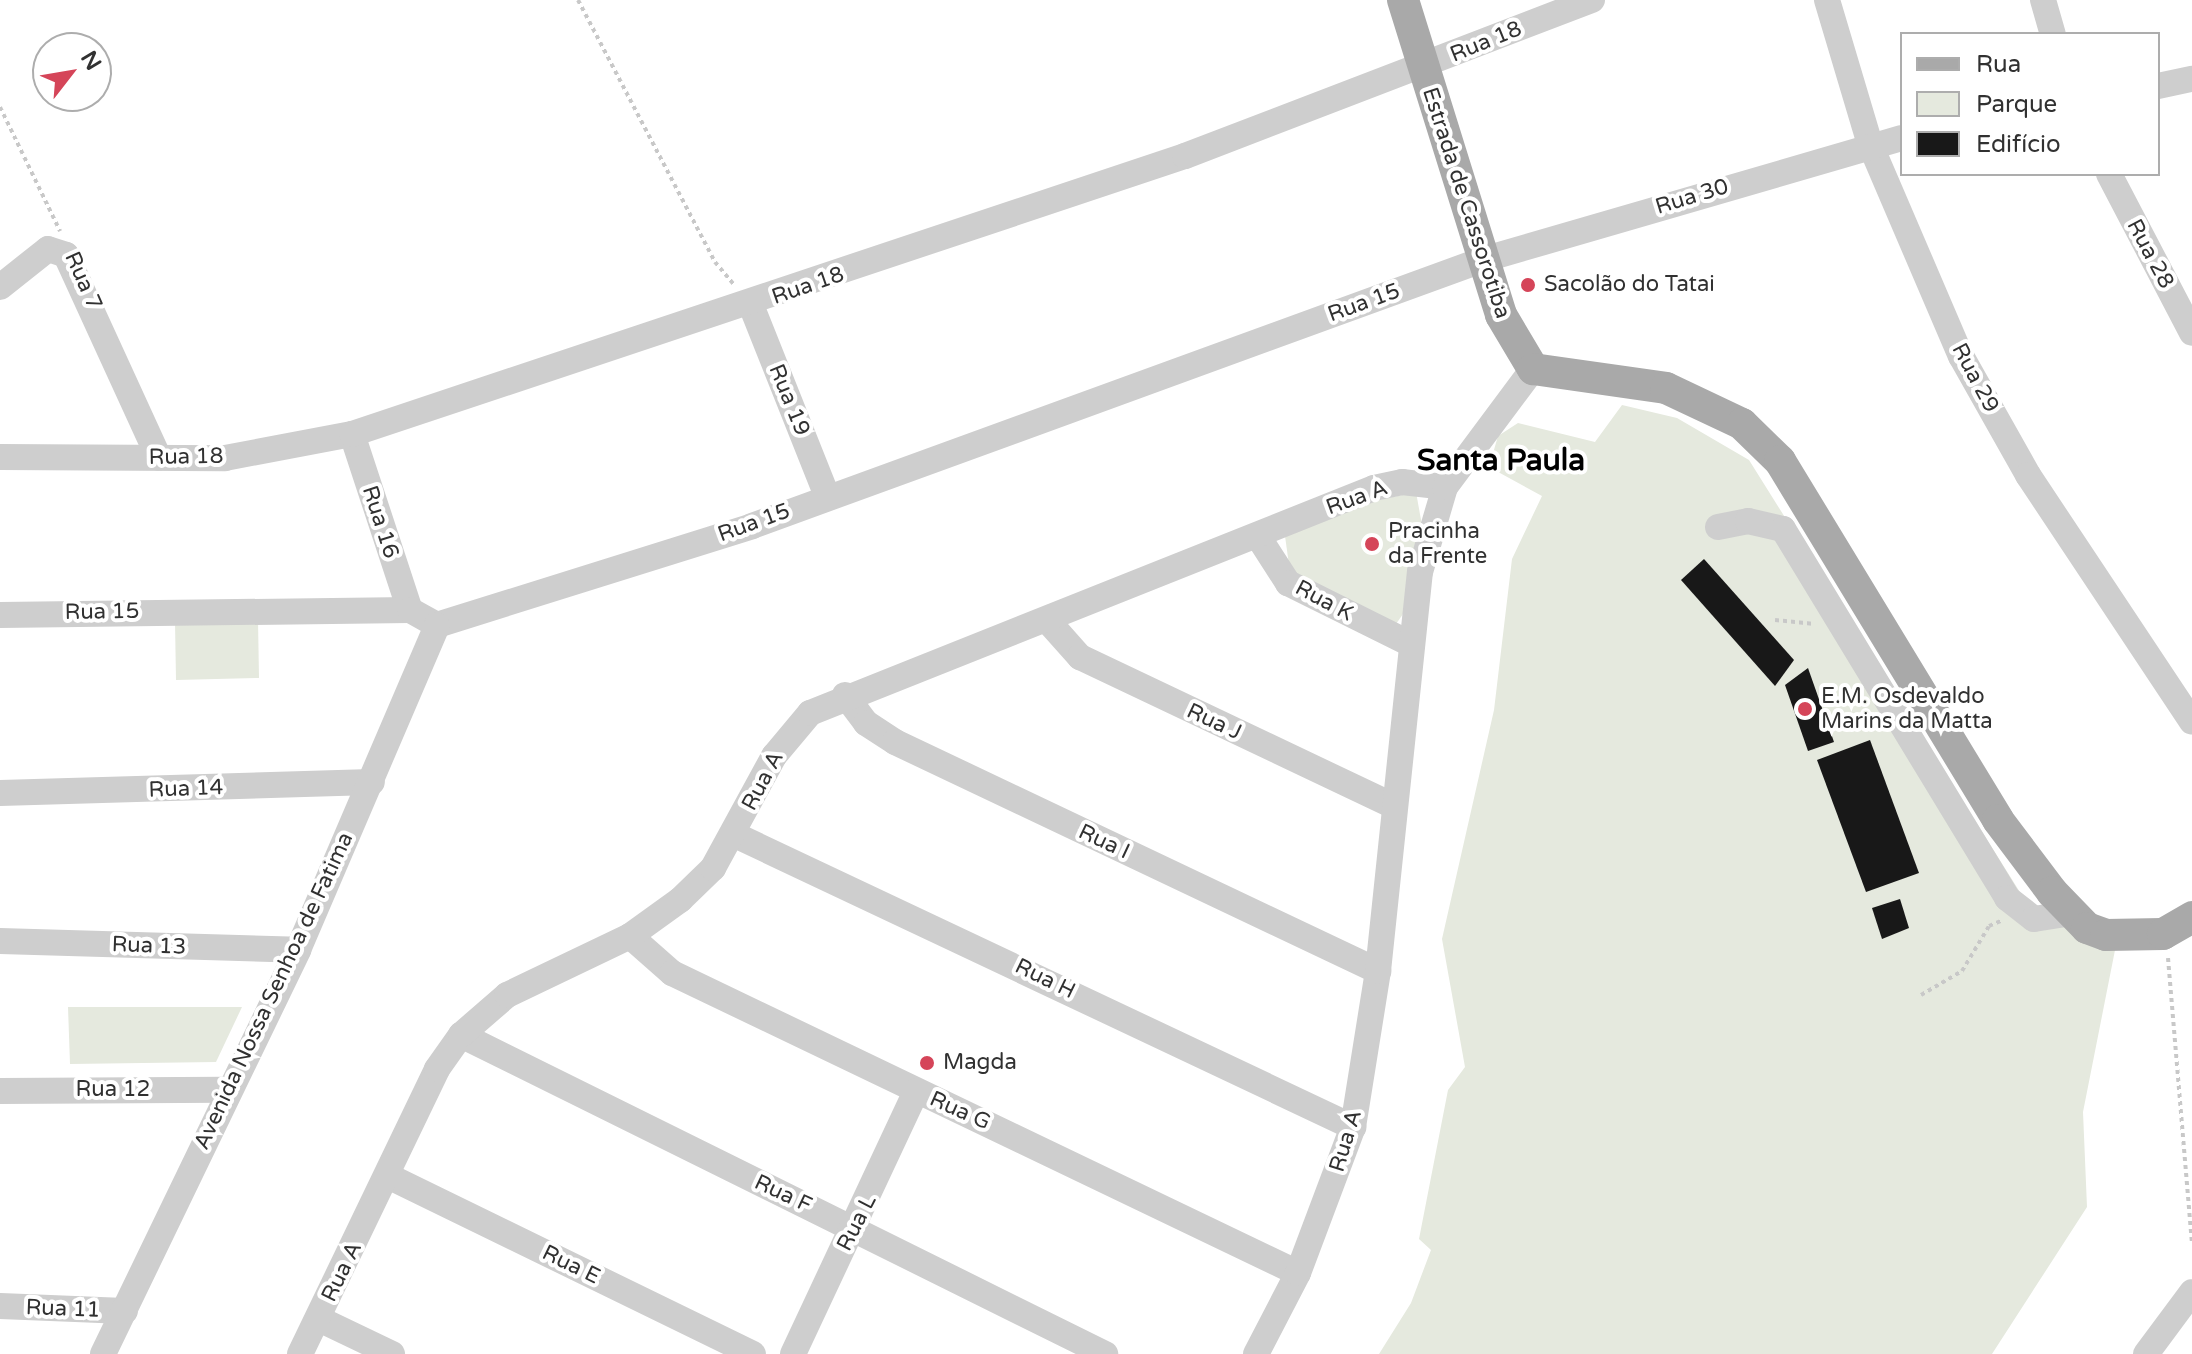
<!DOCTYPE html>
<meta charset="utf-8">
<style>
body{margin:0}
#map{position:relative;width:2192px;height:1354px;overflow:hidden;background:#fff;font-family:"Varela Round",sans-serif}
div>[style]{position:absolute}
.green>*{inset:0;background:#e5e9de}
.building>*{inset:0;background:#181818}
.path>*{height:4px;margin-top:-2px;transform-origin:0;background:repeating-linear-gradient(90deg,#c8c8c8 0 4px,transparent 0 8px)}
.minor>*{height:26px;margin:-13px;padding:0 13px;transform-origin:13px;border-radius:13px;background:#cecece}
.major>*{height:32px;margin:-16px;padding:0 16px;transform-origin:16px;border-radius:16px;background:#a9a9a9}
.dots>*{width:22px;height:22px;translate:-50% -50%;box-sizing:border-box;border:4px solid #fff;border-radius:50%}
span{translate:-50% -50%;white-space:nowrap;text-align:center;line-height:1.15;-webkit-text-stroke:8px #fff;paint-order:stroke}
.street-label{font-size:22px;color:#313131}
.poi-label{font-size:22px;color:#313131}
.left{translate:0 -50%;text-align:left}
.district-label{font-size:30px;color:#000;font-weight:700}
.legend{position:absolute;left:1900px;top:32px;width:260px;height:144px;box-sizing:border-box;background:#fff;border:2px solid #adadad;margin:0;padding:10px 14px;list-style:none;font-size:24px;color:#313131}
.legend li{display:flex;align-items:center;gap:16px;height:40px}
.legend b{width:40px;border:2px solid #adadad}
.north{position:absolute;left:32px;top:32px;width:80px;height:80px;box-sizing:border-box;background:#fff;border:2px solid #adadad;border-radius:50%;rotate:59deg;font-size:22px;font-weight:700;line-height:32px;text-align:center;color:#313131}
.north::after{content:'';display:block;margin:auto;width:28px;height:36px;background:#d54559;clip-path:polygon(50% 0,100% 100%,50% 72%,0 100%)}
</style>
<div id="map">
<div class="green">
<i style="clip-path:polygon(1622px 405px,1677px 418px,1749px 460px,2033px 913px,2117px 940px,2083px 1112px,2087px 1207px,1992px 1354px,1379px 1354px,1411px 1303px,1431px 1250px,1419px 1239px,1448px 1090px,1465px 1067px,1442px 939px,1494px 710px,1512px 559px,1542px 496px,1489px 467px,1498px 436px,1518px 423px,1595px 442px)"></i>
<i style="clip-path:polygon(1416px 492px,1423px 531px,1410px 604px,1396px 624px,1290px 572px,1285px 536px,1347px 507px)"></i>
<i style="clip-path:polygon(258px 620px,259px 678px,176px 680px,175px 622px)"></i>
<i style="clip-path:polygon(68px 1007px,242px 1007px,216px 1062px,70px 1064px)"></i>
</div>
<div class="building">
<i style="clip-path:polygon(1704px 559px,1794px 660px,1775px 686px,1681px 580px)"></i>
<i style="clip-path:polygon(1808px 668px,1834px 742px,1808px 751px,1785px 685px)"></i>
<i style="clip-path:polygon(1870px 740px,1919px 873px,1866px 892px,1817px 760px)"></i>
<i style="clip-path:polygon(1900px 899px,1909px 928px,1882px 939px,1872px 908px)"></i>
</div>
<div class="path">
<i style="left:578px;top:0;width:296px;rotate:62.4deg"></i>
<i style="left:715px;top:262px;width:30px;rotate:50deg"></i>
<i style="left:0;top:107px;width:138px;rotate:64.2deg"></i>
<i style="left:1775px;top:620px;width:40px;rotate:5.7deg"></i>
<i style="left:2168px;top:958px;width:284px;rotate:85.2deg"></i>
<i style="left:1921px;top:995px;width:48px;rotate:-30.3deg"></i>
<i style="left:1962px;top:971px;width:52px;rotate:-59deg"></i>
<i style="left:1989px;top:926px;width:13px;rotate:-23deg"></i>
</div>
<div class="minor">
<i style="left:1827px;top:0;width:150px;rotate:73.4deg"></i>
<i style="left:1870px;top:144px;width:231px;rotate:66.8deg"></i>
<i style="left:1961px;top:356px;width:137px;rotate:60.6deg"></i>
<i style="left:2028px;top:475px;width:296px;rotate:56.4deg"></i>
<i style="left:2043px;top:0;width:35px;rotate:74deg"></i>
<i style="left:2158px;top:86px;width:35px;rotate:-12deg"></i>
<i style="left:2109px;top:174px;width:179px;rotate:62.4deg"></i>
<i style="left:0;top:287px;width:61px;rotate:-38.4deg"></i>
<i style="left:48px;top:249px;width:19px;rotate:18deg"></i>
<i style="left:66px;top:255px;width:223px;rotate:65.4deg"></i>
<i style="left:751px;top:305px;width:206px;rotate:68.3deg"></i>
<i style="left:352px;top:434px;width:185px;rotate:71.8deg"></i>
<i style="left:0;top:457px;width:225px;rotate:0.3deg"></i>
<i style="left:225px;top:458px;width:129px;rotate:-10.7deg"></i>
<i style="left:352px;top:434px;width:878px;rotate:-18.46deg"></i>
<i style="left:1185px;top:156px;width:436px;rotate:-21deg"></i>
<i style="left:1718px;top:527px;width:31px;rotate:-11deg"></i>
<i style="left:1748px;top:521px;width:36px;rotate:13deg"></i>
<i style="left:1783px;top:529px;width:432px;rotate:58.7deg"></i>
<i style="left:2007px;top:898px;width:34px;rotate:38deg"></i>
<i style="left:2034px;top:919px;width:37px;rotate:-9deg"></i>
<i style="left:1259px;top:538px;width:54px;rotate:57.2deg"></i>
<i style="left:1288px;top:583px;width:135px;rotate:26.4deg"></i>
<i style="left:0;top:615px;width:410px;rotate:-0.7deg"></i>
<i style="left:410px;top:610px;width:31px;rotate:29deg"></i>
<i style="left:437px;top:625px;width:330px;rotate:-17.4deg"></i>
<i style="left:752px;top:526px;width:777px;rotate:-20.02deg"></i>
<i style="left:1482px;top:260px;width:437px;rotate:-16.2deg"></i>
<i style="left:1047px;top:620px;width:50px;rotate:48.3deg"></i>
<i style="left:1080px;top:657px;width:348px;rotate:25.4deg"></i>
<i style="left:845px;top:695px;width:35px;rotate:53deg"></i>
<i style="left:866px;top:723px;width:35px;rotate:33deg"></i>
<i style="left:895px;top:742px;width:535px;rotate:25.37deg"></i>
<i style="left:0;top:793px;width:372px;rotate:-1.7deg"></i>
<i style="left:735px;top:835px;width:684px;rotate:25.29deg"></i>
<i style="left:630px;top:936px;width:56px;rotate:41.4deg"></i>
<i style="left:672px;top:973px;width:694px;rotate:25.61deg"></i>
<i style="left:0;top:941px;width:298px;rotate:1.7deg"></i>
<i style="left:461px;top:1035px;width:719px;rotate:26.35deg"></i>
<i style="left:0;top:1091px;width:225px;rotate:-0.3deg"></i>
<i style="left:388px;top:1176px;width:406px;rotate:26deg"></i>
<i style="left:0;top:1306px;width:125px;rotate:2.3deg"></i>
<i style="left:319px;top:1319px;width:81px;rotate:25.6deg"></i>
<i style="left:103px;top:1354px;width:449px;rotate:-64.2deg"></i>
<i style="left:298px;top:950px;width:353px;rotate:-66.8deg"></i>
<i style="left:300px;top:1354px;width:316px;rotate:-64.3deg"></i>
<i style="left:437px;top:1069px;width:42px;rotate:-54.8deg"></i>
<i style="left:461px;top:1035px;width:61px;rotate:-41deg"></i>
<i style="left:507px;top:995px;width:136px;rotate:-25.6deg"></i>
<i style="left:630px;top:936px;width:62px;rotate:-35.8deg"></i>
<i style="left:680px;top:900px;width:46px;rotate:-44.1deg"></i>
<i style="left:713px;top:868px;width:128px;rotate:-61.4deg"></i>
<i style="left:774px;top:756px;width:56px;rotate:-50.1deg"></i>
<i style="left:810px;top:713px;width:607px;rotate:-21.75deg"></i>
<i style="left:1374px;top:488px;width:29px;rotate:-12deg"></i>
<i style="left:1402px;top:482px;width:43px;rotate:6.6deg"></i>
<i style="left:793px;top:1354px;width:290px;rotate:-64.9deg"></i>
<i style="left:1256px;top:1354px;width:91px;rotate:-62.6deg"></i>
<i style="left:1298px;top:1273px;width:156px;rotate:-69.4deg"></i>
<i style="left:1353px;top:1127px;width:158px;rotate:-80.9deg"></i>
<i style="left:1378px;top:971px;width:401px;rotate:-84deg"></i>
<i style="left:1420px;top:572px;width:89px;rotate:-73.6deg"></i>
<i style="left:1445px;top:487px;width:147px;rotate:-53.3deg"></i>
<i style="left:2146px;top:1354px;width:77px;rotate:-53.4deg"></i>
</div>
<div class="major">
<i style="left:1403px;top:0;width:330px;rotate:72.7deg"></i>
<i style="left:1501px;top:315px;width:63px;rotate:59.3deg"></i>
<i style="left:1533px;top:369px;width:134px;rotate:8.1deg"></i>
<i style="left:1666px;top:388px;width:84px;rotate:25.3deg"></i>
<i style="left:1742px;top:424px;width:53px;rotate:44.2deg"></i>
<i style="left:1780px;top:461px;width:420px;rotate:58.7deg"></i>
<i style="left:1998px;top:820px;width:90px;rotate:53.1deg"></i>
<i style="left:2052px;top:892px;width:50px;rotate:45.8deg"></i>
<i style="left:2087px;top:928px;width:20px;rotate:20deg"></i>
<i style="left:2106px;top:935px;width:57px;rotate:-1deg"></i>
<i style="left:2163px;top:934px;width:34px;rotate:-30deg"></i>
</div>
<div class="dots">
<i style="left:1528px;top:285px;background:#d54559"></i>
<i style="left:1372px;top:544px;background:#d54559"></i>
<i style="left:1805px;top:709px;background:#d54559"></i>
<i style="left:927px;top:1063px;background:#d54559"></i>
</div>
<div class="street-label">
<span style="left:1486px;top:42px;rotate:-22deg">Rua 18</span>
<span style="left:1692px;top:197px;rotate:-17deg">Rua 30</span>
<span style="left:1466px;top:203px;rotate:72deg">Estrada de Cassorotiba</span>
<span style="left:2150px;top:254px;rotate:62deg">Rua 28</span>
<span style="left:83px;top:281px;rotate:66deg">Rua 7</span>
<span style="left:808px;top:286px;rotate:-19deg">Rua 18</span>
<span style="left:1364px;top:303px;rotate:-20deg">Rua 15</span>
<span style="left:1975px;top:378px;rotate:62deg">Rua 29</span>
<span style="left:789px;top:400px;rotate:68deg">Rua 19</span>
<span style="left:186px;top:457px;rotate:-1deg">Rua 18</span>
<span style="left:1357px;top:498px;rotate:-20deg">Rua A</span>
<span style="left:380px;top:522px;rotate:72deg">Rua 16</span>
<span style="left:754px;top:523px;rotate:-20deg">Rua 15</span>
<span style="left:1324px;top:601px;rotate:28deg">Rua K</span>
<span style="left:102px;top:612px;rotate:-1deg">Rua 15</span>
<span style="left:1214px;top:722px;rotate:25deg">Rua J</span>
<span style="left:763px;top:781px;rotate:-62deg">Rua A</span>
<span style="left:186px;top:789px;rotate:-2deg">Rua 14</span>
<span style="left:1104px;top:842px;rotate:25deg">Rua I</span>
<span style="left:149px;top:946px;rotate:2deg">Rua 13</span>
<span style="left:1045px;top:979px;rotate:26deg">Rua H</span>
<span style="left:274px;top:991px;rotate:-65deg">Avenida Nossa Senhoa de Fatima</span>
<span style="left:113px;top:1090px">Rua 12</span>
<span style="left:960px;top:1111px;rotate:24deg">Rua G</span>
<span style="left:1346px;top:1141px;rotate:-73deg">Rua A</span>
<span style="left:783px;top:1194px;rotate:25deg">Rua F</span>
<span style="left:857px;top:1223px;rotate:-63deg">Rua L</span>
<span style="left:571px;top:1265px;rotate:26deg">Rua E</span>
<span style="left:342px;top:1272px;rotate:-64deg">Rua A</span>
<span style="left:63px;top:1309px;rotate:2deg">Rua 11</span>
</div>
<div class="poi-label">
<span class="left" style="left:1544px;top:285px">Sacolão do Tatai</span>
<span class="left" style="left:1388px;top:544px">Pracinha<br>da Frente</span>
<span class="left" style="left:1821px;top:709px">E.M. Osdevaldo<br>Marins da Matta</span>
<span class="left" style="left:943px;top:1063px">Magda</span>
</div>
<div class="district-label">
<span style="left:1501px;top:461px">Santa Paula</span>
</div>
<ul class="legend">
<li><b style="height:10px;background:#a9a9a9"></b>Rua</li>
<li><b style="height:22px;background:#e5e9de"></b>Parque</li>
<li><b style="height:22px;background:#181818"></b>Edifício</li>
</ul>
<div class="north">N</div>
</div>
